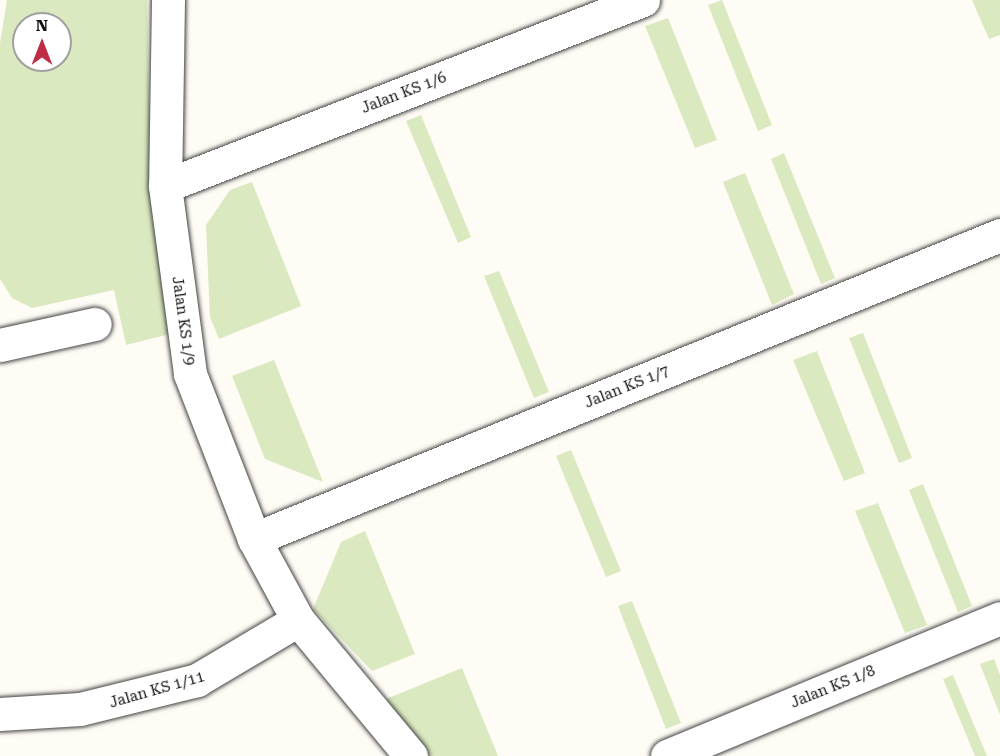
<!DOCTYPE html>
<style>
body{margin:0}
#map{position:relative;width:1000px;height:756px;overflow:hidden;background:#fffcf5;font-family:"Roboto Serif",serif}
div>[style]{position:absolute}
.green>*{inset:0;background:#dae9bf}
.roads{filter:drop-shadow(0 0 2px #444) drop-shadow(0 0 2px #444)}
.minor>*{height:33px;margin:-16.5px;padding:0 16.5px;transform-origin:16.5px;border-radius:16.5px;background:#fff}
span{translate:-50% -50%;white-space:nowrap;text-align:center;line-height:1.15;-webkit-text-stroke:6px #fff;paint-order:stroke}
.street-label{font-size:15px;color:#111}
.north{position:absolute;left:12px;top:12px;width:60px;height:60px;box-sizing:border-box;background:#fff;border:2px solid #a0a0a0;border-radius:50%;rotate:0deg;font-size:16px;font-weight:700;line-height:24px;text-align:center;color:#111}
.north::after{content:'';display:block;margin:auto;width:21px;height:27px;background:#be2c46;clip-path:polygon(50% 0,100% 100%,50% 72%,0 100%)}
</style>
<div id="map">
<div class="green">
<i style="clip-path:polygon(evenodd,7px 0,147px 0,150px 166px,170px 334px,126px 345px,114px 290px,32px 308px,12px 298px,0 279px,0 43px,7px 0,24px 24px,60px 24px,60px 60px,24px 60px,24px 24px)"></i>
<i style="clip-path:polygon(722px 0,772px 125px,758px 131px,708px 5px)"></i>
<i style="clip-path:polygon(972px 0,1000px 0,1000px 35px,989px 39px)"></i>
<i style="clip-path:polygon(668px 18px,717px 140px,695px 148px,645px 26px)"></i>
<i style="clip-path:polygon(421px 115px,471px 237px,458px 243px,406px 121px)"></i>
<i style="clip-path:polygon(784px 153px,835px 278px,821px 284px,771px 159px)"></i>
<i style="clip-path:polygon(745px 173px,794px 294px,772px 305px,723px 182px)"></i>
<i style="clip-path:polygon(252px 182px,301px 306px,219px 339px,210px 317px,206px 225px,230px 190px)"></i>
<i style="clip-path:polygon(499px 271px,549px 392px,534px 398px,484px 276px)"></i>
<i style="clip-path:polygon(863px 333px,912px 458px,899px 463px,849px 338px)"></i>
<i style="clip-path:polygon(817px 351px,865px 473px,844px 481px,793px 360px)"></i>
<i style="clip-path:polygon(274px 360px,323px 482px,265px 459px,232px 376px)"></i>
<i style="clip-path:polygon(571px 450px,621px 571px,606px 577px,556px 456px)"></i>
<i style="clip-path:polygon(923px 484px,972px 606px,958px 612px,909px 490px)"></i>
<i style="clip-path:polygon(878px 503px,927px 625px,905px 633px,855px 511px)"></i>
<i style="clip-path:polygon(365px 531px,415px 654px,372px 671px,313px 609px,341px 542px)"></i>
<i style="clip-path:polygon(632px 601px,681px 723px,666px 729px,618px 606px)"></i>
<i style="clip-path:polygon(994px 659px,1000px 675px,1000px 715px,980px 664px)"></i>
<i style="clip-path:polygon(462px 668px,498px 756px,427px 756px,381px 701px)"></i>
<i style="clip-path:polygon(953px 675px,987px 756px,975px 756px,943px 679px)"></i>
</div>
<div class="roads">
<div class="minor">
<i style="left:168px;top:0;width:186px;rotate:90.9deg"></i>
<i style="left:165px;top:186px;width:190px;rotate:82.4deg"></i>
<i style="left:190px;top:374px;width:177px;rotate:68.8deg"></i>
<i style="left:254px;top:539px;width:92px;rotate:61.5deg"></i>
<i style="left:298px;top:620px;width:177px;rotate:50.3deg"></i>
<i style="left:165px;top:186px;width:513px;rotate:-21.26deg"></i>
<i style="left:0;top:345px;width:97px;rotate:-12.5deg"></i>
<i style="left:254px;top:539px;width:806px;rotate:-22.17deg"></i>
<i style="left:0;top:714px;width:80px;rotate:-3.6deg"></i>
<i style="left:80px;top:709px;width:121px;rotate:-13.9deg"></i>
<i style="left:197px;top:680px;width:117px;rotate:-30.7deg"></i>
<i style="left:667px;top:756px;width:360px;rotate:-22.5deg"></i>
</div>
</div>
<div class="street-label">
<span style="left:404px;top:93px;rotate:-21deg">Jalan KS 1/6</span>
<span style="left:183px;top:321px;rotate:82deg">Jalan KS 1/9</span>
<span style="left:627px;top:387px;rotate:-22deg">Jalan KS 1/7</span>
<span style="left:833px;top:687px;rotate:-22deg">Jalan KS 1/8</span>
<span style="left:157px;top:690px;rotate:-16deg">Jalan KS 1/11</span>
</div>
<div class="north">N</div>
</div>
